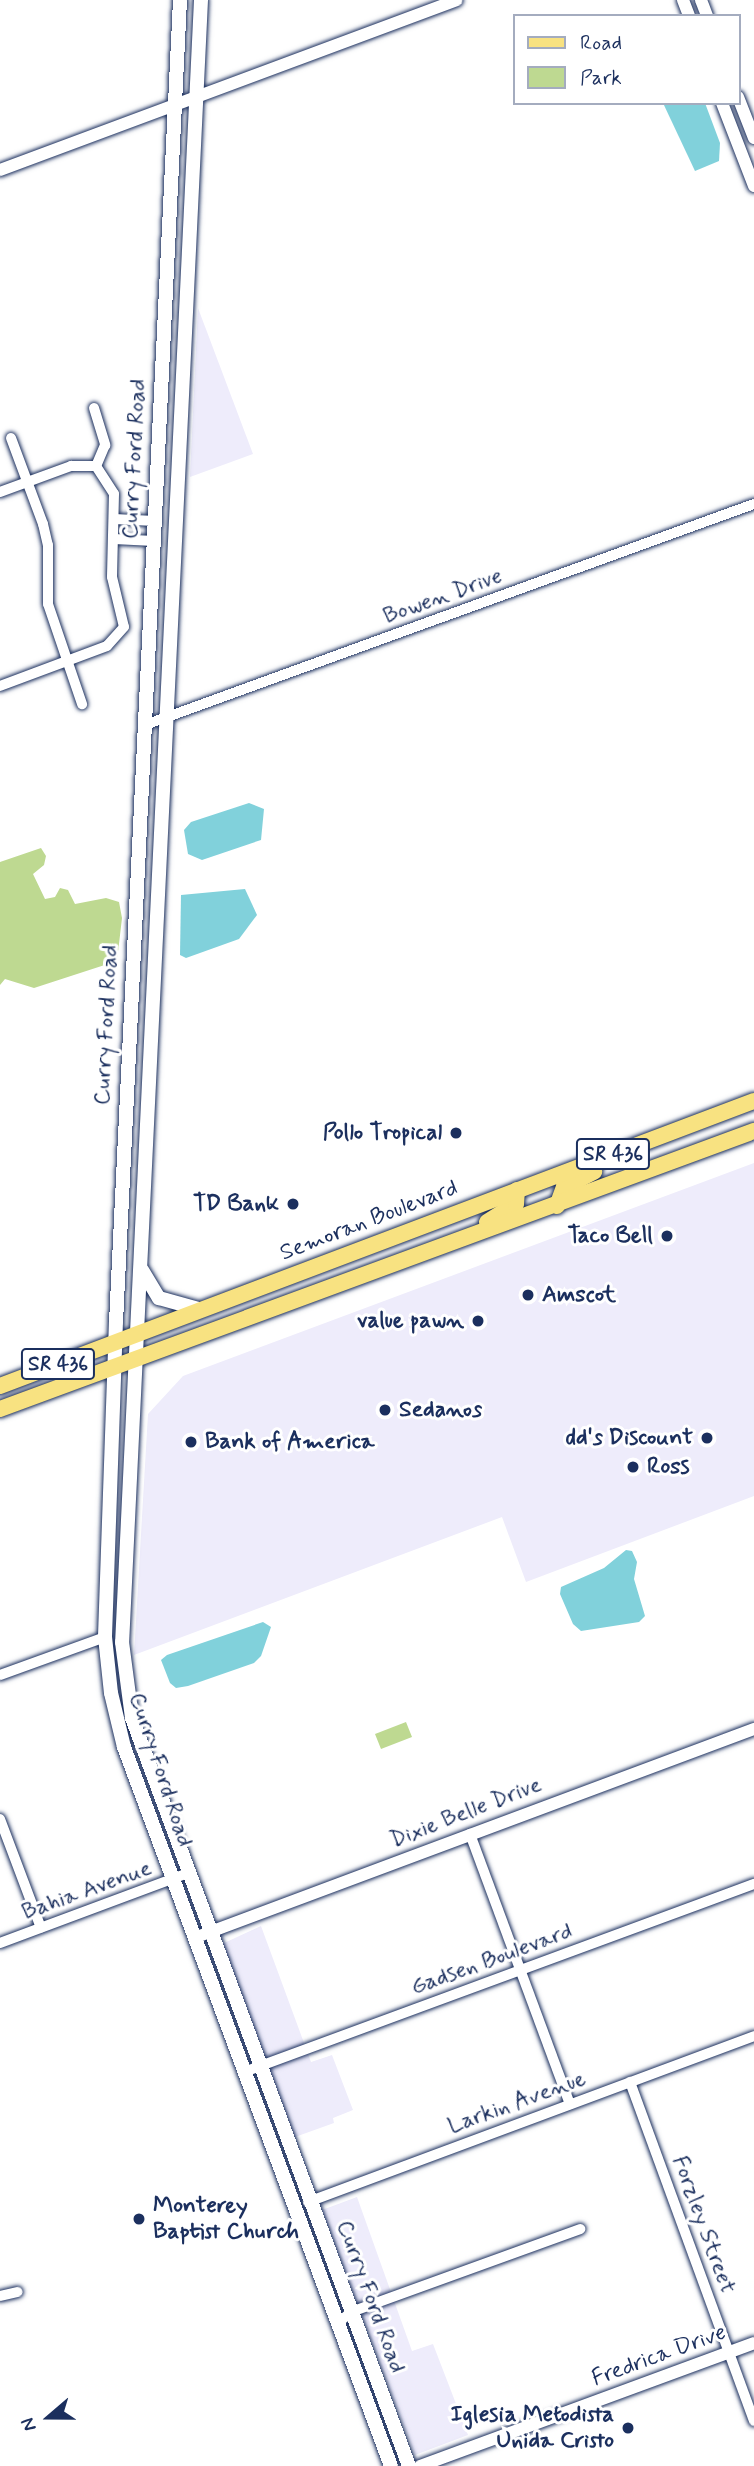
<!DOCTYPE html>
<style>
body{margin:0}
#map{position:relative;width:754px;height:2466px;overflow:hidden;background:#fff;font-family:Mynerve,sans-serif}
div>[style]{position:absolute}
.built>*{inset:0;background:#eeecfb}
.green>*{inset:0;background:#bed991}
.water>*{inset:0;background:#81d1db}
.roads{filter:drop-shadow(0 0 2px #1b2f5e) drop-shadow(0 0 2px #1b2f5e)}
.minor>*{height:10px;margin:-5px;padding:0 5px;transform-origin:5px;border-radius:5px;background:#fff}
.tertiary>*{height:12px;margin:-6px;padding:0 6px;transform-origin:6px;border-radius:6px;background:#fff}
.secondary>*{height:14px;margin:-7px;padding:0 7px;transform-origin:7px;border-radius:7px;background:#fff}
.primary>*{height:16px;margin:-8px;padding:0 8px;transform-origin:8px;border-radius:8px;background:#f8e281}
.dots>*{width:19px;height:19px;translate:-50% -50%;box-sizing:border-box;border:4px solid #fff;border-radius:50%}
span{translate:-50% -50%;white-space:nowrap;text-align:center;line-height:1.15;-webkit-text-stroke:6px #fff;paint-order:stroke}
.shield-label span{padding:2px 5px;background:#fff;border:2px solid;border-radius:5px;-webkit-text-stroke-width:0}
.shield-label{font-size:21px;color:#1b2f5e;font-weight:700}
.street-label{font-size:23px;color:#1b2f5e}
.poi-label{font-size:23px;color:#1b2f5e;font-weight:700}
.right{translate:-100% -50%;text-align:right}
.left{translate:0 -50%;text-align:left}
.legend{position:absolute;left:513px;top:14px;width:228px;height:91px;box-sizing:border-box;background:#fff;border:2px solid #a4acbf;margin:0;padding:9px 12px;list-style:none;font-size:21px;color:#1b2f5e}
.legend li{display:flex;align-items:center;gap:14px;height:35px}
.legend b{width:35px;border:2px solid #a4acbf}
.north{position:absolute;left:14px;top:2382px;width:70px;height:70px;-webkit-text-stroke:5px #fff;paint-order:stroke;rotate:250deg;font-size:19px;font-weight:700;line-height:28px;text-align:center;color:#1b2f5e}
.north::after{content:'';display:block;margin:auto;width:24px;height:32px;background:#1b2f5e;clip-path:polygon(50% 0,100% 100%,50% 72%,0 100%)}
</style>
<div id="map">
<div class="built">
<i style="clip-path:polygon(198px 308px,253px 454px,190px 477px)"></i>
<i style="clip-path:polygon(754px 1163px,754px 1496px,526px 1582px,502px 1517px,134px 1655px,148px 1414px,183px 1376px)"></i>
<i style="clip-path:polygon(261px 1926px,311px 2062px,332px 2055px,353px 2110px,333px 2118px,334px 2123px,295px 2137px,222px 1944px)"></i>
<i style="clip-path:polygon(357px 2197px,412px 2351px,433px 2344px,468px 2435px,415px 2455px,322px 2210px)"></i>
</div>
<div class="green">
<i style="clip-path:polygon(41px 848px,46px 856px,44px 865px,33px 874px,45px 899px,55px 897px,60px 888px,68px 890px,75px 904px,106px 898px,119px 902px,122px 918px,117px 961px,34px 988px,5px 979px,0 985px,0 862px)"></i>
<i style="clip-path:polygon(406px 1722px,412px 1737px,381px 1749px,375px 1734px)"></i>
</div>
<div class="water">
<i style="clip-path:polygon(663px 103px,705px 103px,720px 143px,719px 161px,695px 171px)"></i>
<i style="clip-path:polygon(249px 803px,264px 809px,261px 840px,202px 860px,188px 854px,184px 830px,191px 822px)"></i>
<i style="clip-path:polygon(245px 889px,257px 915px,239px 939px,186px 958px,180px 955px,181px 895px)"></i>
<i style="clip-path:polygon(626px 1550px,632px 1551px,637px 1562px,634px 1579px,645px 1616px,639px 1622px,581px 1631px,573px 1624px,560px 1594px,561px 1587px,604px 1568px)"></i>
<i style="clip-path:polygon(263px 1622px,271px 1627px,261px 1656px,254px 1663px,188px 1686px,176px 1688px,170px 1683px,161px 1660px,167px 1655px)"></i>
</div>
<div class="roads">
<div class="minor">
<i style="left:94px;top:408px;width:39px;rotate:73deg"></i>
<i style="left:105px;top:445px;width:23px;rotate:113deg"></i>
<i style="left:11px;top:438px;width:92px;rotate:69.6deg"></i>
<i style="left:43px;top:524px;width:22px;rotate:77deg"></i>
<i style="left:48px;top:545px;width:59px;rotate:90deg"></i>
<i style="left:48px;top:604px;width:106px;rotate:71.2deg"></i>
<i style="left:0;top:492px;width:76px;rotate:-20.1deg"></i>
<i style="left:71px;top:466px;width:25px"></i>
<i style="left:96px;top:466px;width:33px;rotate:57deg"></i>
<i style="left:114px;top:494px;width:83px;rotate:91.4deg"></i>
<i style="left:112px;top:577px;width:51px;rotate:76.5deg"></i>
<i style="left:124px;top:627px;width:25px;rotate:132deg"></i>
<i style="left:107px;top:646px;width:114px;rotate:159.5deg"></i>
<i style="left:114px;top:519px;width:41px;rotate:2.8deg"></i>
<i style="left:114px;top:539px;width:40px;rotate:2.9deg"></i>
<i style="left:145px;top:725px;width:648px;rotate:-19.95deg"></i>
<i style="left:0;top:1675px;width:112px;rotate:-19.9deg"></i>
<i style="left:0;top:1819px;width:116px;rotate:69.4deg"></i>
<i style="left:470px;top:1834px;width:288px;rotate:69.7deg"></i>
<i style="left:0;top:1943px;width:201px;rotate:-20.4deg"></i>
<i style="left:244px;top:2072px;width:544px;rotate:-20.24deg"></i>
<i style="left:630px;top:2082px;width:361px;rotate:69.9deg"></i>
<i style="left:308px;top:2202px;width:476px;rotate:-20.4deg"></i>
<i style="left:0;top:2296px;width:18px;rotate:-13deg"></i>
<i style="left:338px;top:2323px;width:17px;rotate:-40deg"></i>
<i style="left:351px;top:2312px;width:244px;rotate:-19.9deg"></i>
</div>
<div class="tertiary">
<i style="left:683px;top:0;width:17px;rotate:69deg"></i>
<i style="left:701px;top:0;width:17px;rotate:69deg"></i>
<i style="left:738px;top:97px;width:44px;rotate:68.7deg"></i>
<i style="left:722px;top:103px;width:89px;rotate:68.9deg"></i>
<i style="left:0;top:170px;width:487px;rotate:-20.4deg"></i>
<i style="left:194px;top:1938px;width:598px;rotate:-20.47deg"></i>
<i style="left:420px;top:2466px;width:356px;rotate:-20.2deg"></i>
</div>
<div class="secondary">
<i style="left:180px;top:0;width:1323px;rotate:92.77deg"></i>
<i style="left:116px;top:1321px;width:316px;rotate:92deg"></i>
<i style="left:105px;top:1637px;width:56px;rotate:83.9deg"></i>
<i style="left:111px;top:1693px;width:56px;rotate:76.5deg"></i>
<i style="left:124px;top:1747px;width:767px;rotate:69.63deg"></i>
<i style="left:201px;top:0;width:1644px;rotate:92.75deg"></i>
<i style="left:122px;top:1642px;width:77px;rotate:82.5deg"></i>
<i style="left:132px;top:1718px;width:798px;rotate:69.68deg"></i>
<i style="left:142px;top:1270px;width:33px;rotate:59deg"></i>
<i style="left:159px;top:1298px;width:41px;rotate:15.4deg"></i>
</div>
<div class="primary">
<i style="left:557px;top:1206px;width:20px;rotate:-70deg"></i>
<i style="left:564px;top:1187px;width:34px;rotate:-27deg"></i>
<i style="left:487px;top:1222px;width:34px;rotate:-32deg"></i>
<i style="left:516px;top:1204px;width:14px;rotate:-86deg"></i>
<i style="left:0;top:1386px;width:806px;rotate:-20.71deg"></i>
<i style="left:0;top:1409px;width:804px;rotate:-20.24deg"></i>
</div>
</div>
<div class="dots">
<i style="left:456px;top:1133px;background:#1b2f5e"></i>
<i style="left:293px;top:1204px;background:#1b2f5e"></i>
<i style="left:667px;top:1236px;background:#1b2f5e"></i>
<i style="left:528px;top:1295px;background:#1b2f5e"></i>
<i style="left:478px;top:1321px;background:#1b2f5e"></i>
<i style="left:385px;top:1410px;background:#1b2f5e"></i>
<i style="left:707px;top:1438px;background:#1b2f5e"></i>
<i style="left:191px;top:1442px;background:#1b2f5e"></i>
<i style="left:633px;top:1467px;background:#1b2f5e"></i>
<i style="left:139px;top:2219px;background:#1b2f5e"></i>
<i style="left:628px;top:2428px;background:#1b2f5e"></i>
</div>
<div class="shield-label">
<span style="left:613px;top:1154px">SR 436</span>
<span style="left:58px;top:1364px">SR 436</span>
</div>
<div class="street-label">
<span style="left:135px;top:459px;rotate:-87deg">Curry Ford Road</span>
<span style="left:443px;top:597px;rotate:-20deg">Bowen Drive</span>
<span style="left:107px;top:1025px;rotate:-87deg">Curry Ford Road</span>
<span style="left:369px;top:1221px;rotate:-21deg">Semoran Boulevard</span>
<span style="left:160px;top:1770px;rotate:72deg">Curry Ford Road</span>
<span style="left:466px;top:1813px;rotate:-21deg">Dixie Belle Drive</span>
<span style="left:87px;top:1891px;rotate:-20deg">Bahia Avenue</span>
<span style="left:492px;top:1960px;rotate:-20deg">Gadsen Boulevard</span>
<span style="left:517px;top:2103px;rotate:-20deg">Larkin Avenue</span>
<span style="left:703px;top:2225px;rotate:70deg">Forzley Street</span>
<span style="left:370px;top:2297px;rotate:70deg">Curry Ford Road</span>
<span style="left:659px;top:2356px;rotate:-20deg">Fredrica Drive</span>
</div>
<div class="poi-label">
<span class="right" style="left:442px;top:1133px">Pollo Tropical</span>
<span class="right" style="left:279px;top:1204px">TD Bank</span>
<span class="right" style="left:653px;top:1236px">Taco Bell</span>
<span class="left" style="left:542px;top:1295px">Amscot</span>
<span class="right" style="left:464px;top:1321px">value pawn</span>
<span class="left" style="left:399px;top:1410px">Sedanos</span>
<span class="right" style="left:693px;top:1438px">dd's Discount</span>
<span class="left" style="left:205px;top:1442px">Bank of America</span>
<span class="left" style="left:647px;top:1467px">Ross</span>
<span class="left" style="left:153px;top:2219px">Monterey<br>Baptist Church</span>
<span class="right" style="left:614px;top:2428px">Iglesia Metodista<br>Unida Cristo</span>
</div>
<ul class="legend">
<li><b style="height:9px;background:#f8e281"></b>Road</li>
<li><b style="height:19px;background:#bed991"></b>Park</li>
</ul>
<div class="north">N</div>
</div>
